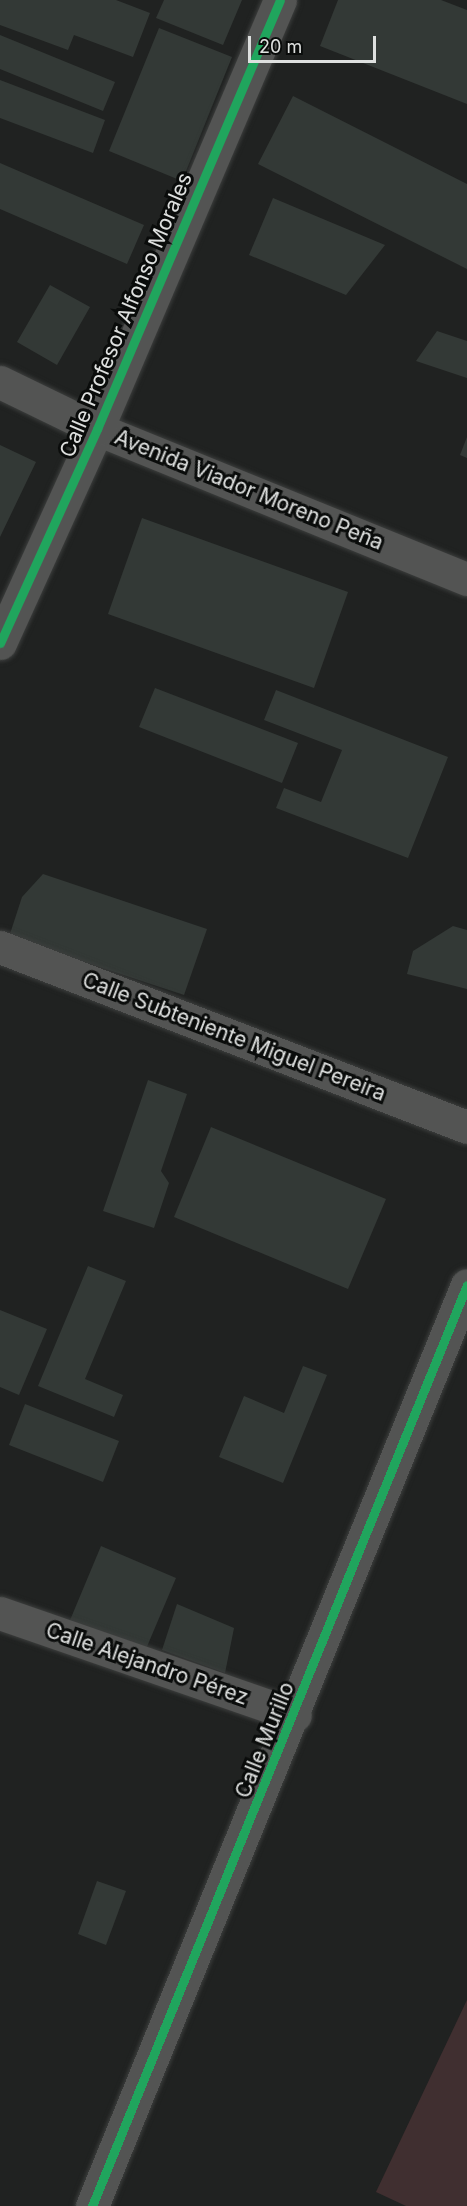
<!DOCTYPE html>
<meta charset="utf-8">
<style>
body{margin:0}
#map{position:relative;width:467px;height:2206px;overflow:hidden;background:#202221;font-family:Inter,sans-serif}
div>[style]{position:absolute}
.green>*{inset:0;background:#402f30}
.building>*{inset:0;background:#333936}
.roads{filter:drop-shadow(0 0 2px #3c3e3d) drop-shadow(0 0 2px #3c3e3d)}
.street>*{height:33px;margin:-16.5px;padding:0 16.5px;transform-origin:16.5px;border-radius:16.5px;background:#535453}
.cycleway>*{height:9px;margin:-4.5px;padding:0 4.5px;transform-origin:4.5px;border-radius:4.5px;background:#20a55d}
span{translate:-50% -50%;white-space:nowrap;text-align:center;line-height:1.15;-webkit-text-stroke:6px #0a0c0b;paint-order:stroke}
.street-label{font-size:21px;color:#dee0df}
.scale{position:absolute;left:248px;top:36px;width:128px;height:27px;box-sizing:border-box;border:3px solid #dee0df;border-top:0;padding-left:8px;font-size:18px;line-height:21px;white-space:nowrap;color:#dee0df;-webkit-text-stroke:4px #0a0c0b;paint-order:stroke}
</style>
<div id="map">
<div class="green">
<i style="clip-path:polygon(467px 2000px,467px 2206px,406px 2206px,376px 2192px)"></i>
</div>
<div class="building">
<i style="clip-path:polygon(0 0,116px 0,150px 13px,133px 57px,74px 35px,68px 50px,0 25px)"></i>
<i style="clip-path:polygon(164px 0,242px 0,223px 45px,156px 18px)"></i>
<i style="clip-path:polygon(338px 0,441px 0,467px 10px,467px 104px,320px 46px)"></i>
<i style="clip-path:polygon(159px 28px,232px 57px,182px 181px,109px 151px)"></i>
<i style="clip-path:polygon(0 35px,115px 82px,103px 111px,0 69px)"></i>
<i style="clip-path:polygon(0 80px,105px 120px,93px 153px,0 118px)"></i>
<i style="clip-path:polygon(293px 96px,467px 184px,467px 269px,258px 164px)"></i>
<i style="clip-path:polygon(0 163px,144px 225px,127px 264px,0 209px)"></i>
<i style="clip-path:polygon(273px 198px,385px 245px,346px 295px,249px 255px)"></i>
<i style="clip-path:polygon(50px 285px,90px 307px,57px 365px,17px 342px)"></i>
<i style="clip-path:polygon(437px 331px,467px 341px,467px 378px,416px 361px)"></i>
<i style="clip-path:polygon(467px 437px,467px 458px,460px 455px)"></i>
<i style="clip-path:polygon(0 445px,36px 462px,0 537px)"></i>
<i style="clip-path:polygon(142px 518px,348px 592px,314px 688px,108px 614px)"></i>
<i style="clip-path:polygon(155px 688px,298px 743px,282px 783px,139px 727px)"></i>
<i style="clip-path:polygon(276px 690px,448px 757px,408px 858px,276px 808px,284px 788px,321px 802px,342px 750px,264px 720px)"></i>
<i style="clip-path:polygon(43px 874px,207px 929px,184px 995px,9px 937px,22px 897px)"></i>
<i style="clip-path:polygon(453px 926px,467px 930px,467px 989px,407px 974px,413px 951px)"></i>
<i style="clip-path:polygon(148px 1080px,187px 1094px,161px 1171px,169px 1183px,154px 1228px,103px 1211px)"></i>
<i style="clip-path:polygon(211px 1127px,386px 1199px,348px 1289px,174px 1217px)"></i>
<i style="clip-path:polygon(88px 1266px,126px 1281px,85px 1379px,123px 1395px,114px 1417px,38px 1386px)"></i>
<i style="clip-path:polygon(0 1310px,47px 1329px,19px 1395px,0 1387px)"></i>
<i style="clip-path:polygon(303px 1366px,327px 1375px,283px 1483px,219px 1457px,244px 1396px,284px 1413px)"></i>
<i style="clip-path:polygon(25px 1404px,119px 1441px,103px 1482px,9px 1445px)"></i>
<i style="clip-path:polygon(101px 1546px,176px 1578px,143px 1656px,68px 1625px)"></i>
<i style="clip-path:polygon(177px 1604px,234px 1628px,225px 1673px,162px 1650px)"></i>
<i style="clip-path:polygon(97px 1881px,126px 1891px,106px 1945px,78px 1934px)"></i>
</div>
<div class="roads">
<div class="street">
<i style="left:0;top:382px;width:108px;rotate:25.9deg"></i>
<i style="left:97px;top:429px;width:399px;rotate:22.1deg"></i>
<i style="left:0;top:643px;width:235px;rotate:-65.6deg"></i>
<i style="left:97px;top:429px;width:466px;rotate:-66.9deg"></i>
<i style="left:0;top:947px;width:500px;rotate:21.08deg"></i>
<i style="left:0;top:1613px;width:312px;rotate:19.1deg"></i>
<i style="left:92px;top:2206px;width:994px;rotate:-67.85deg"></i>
</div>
</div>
<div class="cycleway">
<i style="left:0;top:643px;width:235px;rotate:-65.6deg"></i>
<i style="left:97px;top:429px;width:466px;rotate:-66.9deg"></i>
<i style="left:92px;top:2206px;width:994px;rotate:-67.85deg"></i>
</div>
<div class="street-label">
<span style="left:126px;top:315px;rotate:-67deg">Calle Profesor Alfonso Morales</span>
<span style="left:249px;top:490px;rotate:22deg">Avenida Viador Moreno Peña</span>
<span style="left:234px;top:1037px;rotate:21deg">Calle Subteniente Miguel Pereira</span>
<span style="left:147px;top:1664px;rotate:19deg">Calle Alejandro Pérez</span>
<span style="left:265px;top:1740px;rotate:-68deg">Calle Murillo</span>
</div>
<div class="scale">20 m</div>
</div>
